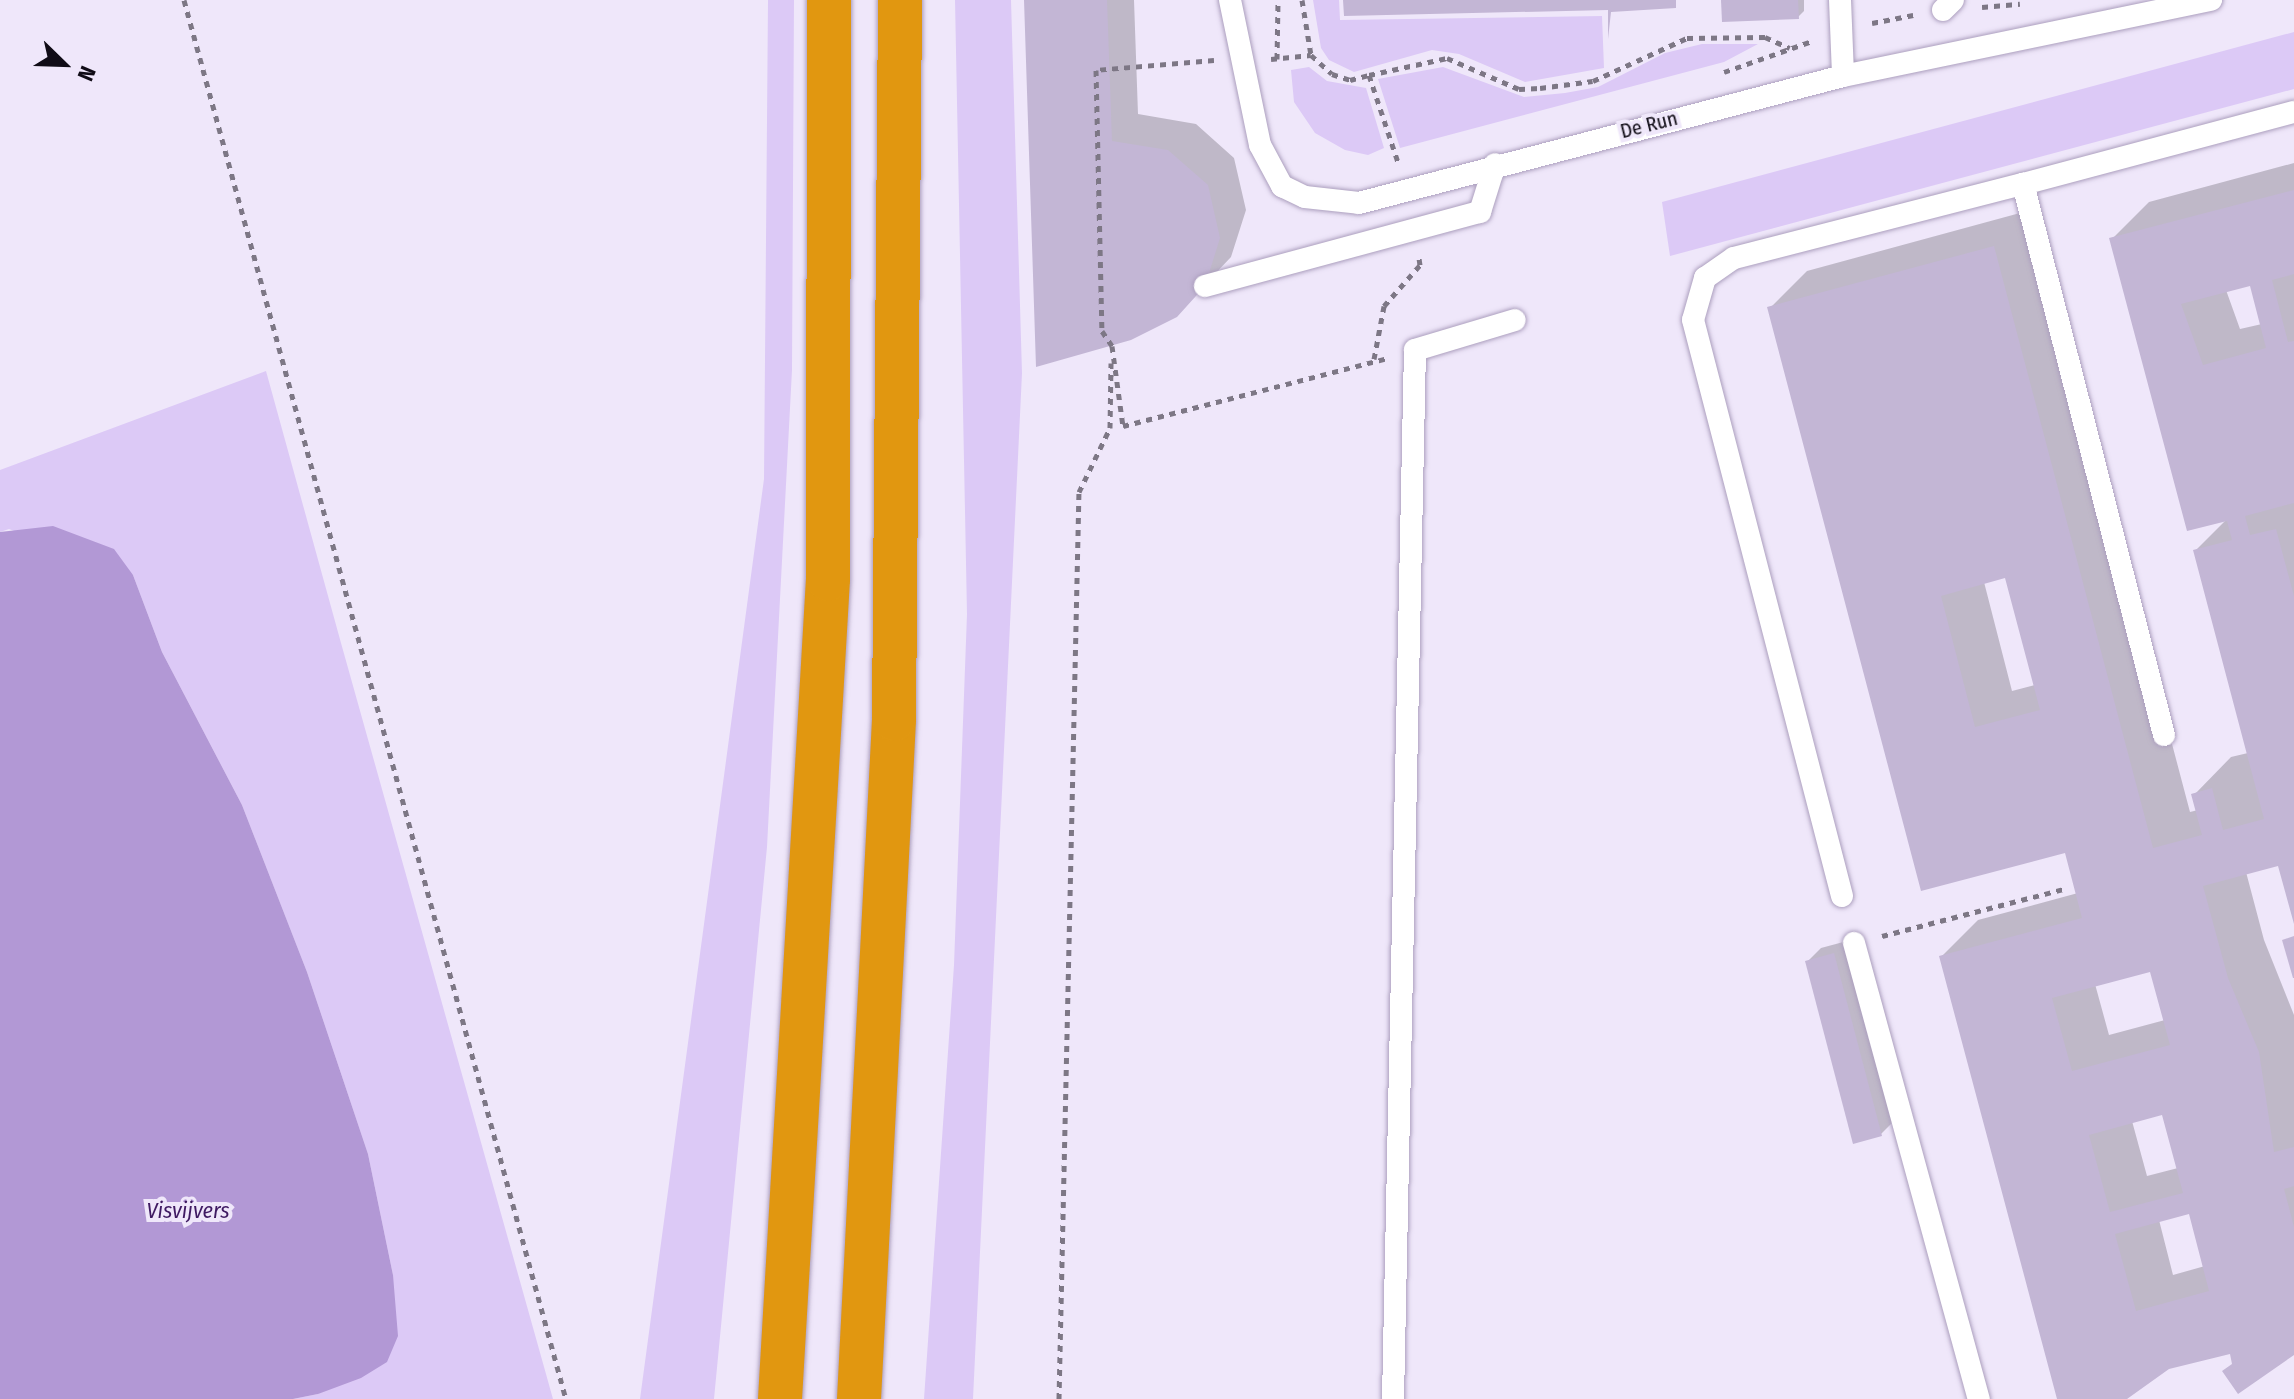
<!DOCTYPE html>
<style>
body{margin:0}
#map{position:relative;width:2294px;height:1399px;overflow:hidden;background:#efe7fa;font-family:"Fira Sans Condensed",sans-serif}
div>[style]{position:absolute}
.green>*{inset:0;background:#dcc9f6}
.water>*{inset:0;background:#b298d5}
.shadow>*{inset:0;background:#0003}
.building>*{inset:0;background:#c3b6d5}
.path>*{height:5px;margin-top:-2.5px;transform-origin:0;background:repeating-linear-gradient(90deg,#7d7785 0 6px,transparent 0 12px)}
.roads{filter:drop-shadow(0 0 2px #ac9fbe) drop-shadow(0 0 2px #ac9fbe)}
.service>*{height:22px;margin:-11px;padding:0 11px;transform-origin:11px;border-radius:11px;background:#fff}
.motorway>*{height:44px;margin:-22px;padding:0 22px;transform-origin:22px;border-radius:22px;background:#e19710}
span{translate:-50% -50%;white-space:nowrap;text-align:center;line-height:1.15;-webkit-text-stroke:8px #efe7fa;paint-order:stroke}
.street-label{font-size:20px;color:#100c16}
.water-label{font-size:22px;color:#3f1a62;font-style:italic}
.north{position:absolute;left:24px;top:24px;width:80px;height:80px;-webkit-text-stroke:6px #efe7fa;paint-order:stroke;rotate:113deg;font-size:22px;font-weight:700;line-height:32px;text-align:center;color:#100c16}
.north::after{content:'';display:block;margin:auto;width:28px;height:36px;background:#100c16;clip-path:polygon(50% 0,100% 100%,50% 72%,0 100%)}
</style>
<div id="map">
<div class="green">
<i style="clip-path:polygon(768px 0,794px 0,793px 187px,792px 370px,767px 847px,714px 1399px,640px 1399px,764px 479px)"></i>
<i style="clip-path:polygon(955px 0,1011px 0,1022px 373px,973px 1399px,924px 1399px,954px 965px,967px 614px)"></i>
<i style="clip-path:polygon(1313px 0,1339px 0,1340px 20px,1602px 16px,1604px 68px,1525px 82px,1459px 54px,1432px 50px,1354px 72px,1329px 60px,1321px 48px)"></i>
<i style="clip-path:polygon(2294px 32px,2294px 89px,1670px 256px,1662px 202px)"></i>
<i style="clip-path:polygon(1702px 44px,1758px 44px,1724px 62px,1400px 148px,1378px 79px,1443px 67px,1524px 97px,1565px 93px,1598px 87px,1665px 53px)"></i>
<i style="clip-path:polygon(1309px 67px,1327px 81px,1366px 88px,1384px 148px,1368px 155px,1345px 150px,1315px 133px,1294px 102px,1291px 70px)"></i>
<i style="clip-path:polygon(266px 371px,341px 643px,553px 1399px,293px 1399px,318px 1394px,393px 1275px,368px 1154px,307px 972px,242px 805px,162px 652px,133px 575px,9px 529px,0 532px,0 470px)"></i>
</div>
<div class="water">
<i style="clip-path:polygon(53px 526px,114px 549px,133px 575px,162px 652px,242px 805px,307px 972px,368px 1154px,393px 1275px,398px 1336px,387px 1362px,361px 1378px,318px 1394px,293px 1399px,0 1399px,0 532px)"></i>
</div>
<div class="shadow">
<i style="clip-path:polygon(1026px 0,1134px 0,1138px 114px,1196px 124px,1234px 158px,1246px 210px,1231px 257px,1176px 315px)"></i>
<i style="clip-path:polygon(1723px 0,1804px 0,1804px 11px,1798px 17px)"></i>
<i style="clip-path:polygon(evenodd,2294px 163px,2294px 920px,2279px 864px,2246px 872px,2264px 940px,2294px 1015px,2294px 1353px,2234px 1362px,2231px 1351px,2168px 1368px,2123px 1399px,2060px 1399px,1941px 957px,1978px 920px,2078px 893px,2066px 851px,1923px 889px,1770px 308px,1807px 271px,2031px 210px,2190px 812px,2198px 810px,2194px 795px,2231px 757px,2248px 753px,2195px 551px,2227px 519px,2112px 239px,2149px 202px,2294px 163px,2251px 284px,2262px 324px,2240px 329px,2226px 290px,2251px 284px,2294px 163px,2006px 576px,2035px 685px,2012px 691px,1984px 582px,2006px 576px,2294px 163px,2152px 969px,2165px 1020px,2109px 1035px,2095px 984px,2152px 969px,2294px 163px,2163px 1113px,2178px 1168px,2147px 1176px,2132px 1121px,2163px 1113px,2294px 163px,2190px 1212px,2205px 1266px,2173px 1275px,2159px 1220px,2190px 1212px)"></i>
<i style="clip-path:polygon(1847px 941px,1895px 1120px,1881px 1134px,1807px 962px,1821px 948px)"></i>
</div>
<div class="building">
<i style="clip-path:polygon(1024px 0,1107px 0,1112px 141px,1168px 150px,1208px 185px,1220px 238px,1205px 286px,1177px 317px,1131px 340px,1036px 367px)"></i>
<i style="clip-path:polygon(1343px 0,1676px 0,1676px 8px,1611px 12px,1608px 39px,1608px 10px,1344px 16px)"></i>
<i style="clip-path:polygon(1721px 0,1798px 0,1799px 19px,1722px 22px)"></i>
<i style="clip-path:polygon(evenodd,2294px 190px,2294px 274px,2272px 280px,2288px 342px,2294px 341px,2294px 503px,2245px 516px,2250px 535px,2276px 529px,2294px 596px,2294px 924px,2278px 866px,2203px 886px,2228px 978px,2259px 1052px,2274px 1152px,2294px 1147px,2294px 1186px,2284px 1189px,2294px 1227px,2294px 1355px,2238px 1394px,2222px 1371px,2232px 1364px,2230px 1354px,2169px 1369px,2127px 1399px,2057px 1399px,1939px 956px,2082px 918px,2065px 853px,1921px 891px,1767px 307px,1994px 246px,2153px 848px,2202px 835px,2191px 794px,2212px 788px,2223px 830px,2264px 819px,2193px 550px,2232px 540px,2227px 521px,2187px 531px,2109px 238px,2294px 190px,2250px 286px,2266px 348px,2203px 365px,2181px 304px,2250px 286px,2294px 190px,2005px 578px,2040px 710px,1975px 727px,1941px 596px,2005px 578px,2294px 190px,2150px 972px,2170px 1045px,2072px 1071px,2052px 998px,2150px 972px,2294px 190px,2162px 1115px,2183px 1193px,2110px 1212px,2089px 1135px,2162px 1115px,2294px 190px,2189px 1214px,2209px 1291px,2136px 1311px,2115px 1234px,2189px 1214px)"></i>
<i style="clip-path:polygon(2294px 936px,2294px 978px,2293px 978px,2282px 940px)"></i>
<i style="clip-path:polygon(1834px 953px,1882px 1136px,1853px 1144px,1805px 961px)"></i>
</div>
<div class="path">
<i style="left:184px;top:0;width:1450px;rotate:74.73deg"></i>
<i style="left:1302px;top:0;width:56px;rotate:80.7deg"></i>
<i style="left:1311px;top:55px;width:28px;rotate:42deg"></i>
<i style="left:1332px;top:74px;width:19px;rotate:18deg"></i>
<i style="left:1350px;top:80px;width:20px;rotate:-15deg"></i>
<i style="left:1369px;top:75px;width:92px;rotate:71.6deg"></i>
<i style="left:1982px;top:7px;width:38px;rotate:-5deg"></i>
<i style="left:1872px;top:23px;width:42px;rotate:-11deg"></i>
<i style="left:1271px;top:59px;width:40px;rotate:-5.7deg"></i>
<i style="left:1277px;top:59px;width:59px;rotate:-89deg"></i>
<i style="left:1214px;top:60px;width:118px;rotate:175.2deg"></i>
<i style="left:1096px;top:70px;width:261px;rotate:88.7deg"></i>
<i style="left:1102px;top:331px;width:18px;rotate:56deg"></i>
<i style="left:1112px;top:346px;width:81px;rotate:82.2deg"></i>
<i style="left:1123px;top:426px;width:273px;rotate:-14.4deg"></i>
<i style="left:1724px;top:72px;width:93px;rotate:-19.4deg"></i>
<i style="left:1369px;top:75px;width:80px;rotate:-12.3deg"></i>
<i style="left:1447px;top:58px;width:78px;rotate:23.3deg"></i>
<i style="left:1519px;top:89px;width:21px;rotate:-3deg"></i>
<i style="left:1540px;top:88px;width:53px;rotate:-7.5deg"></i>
<i style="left:1593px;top:81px;width:103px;rotate:-24.6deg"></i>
<i style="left:1687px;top:38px;width:78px;rotate:-0.7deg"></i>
<i style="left:1765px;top:37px;width:27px;rotate:24deg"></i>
<i style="left:1374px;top:359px;width:54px;rotate:-79.3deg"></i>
<i style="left:1384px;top:306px;width:55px;rotate:-48.7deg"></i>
<i style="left:1420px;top:265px;width:7px;rotate:-98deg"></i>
<i style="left:1882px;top:936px;width:191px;rotate:-14.5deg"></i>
<i style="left:1059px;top:1399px;width:907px;rotate:-88.74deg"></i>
<i style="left:1079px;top:492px;width:71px;rotate:-64.2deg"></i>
<i style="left:1110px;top:428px;width:65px;rotate:-89.1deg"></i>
</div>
<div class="roads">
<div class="service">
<i style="left:1230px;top:0;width:148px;rotate:78.3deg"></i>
<i style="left:1260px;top:145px;width:47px;rotate:61.8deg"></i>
<i style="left:1282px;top:186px;width:25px;rotate:26deg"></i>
<i style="left:1305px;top:197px;width:54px;rotate:6.3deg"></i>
<i style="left:1359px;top:203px;width:500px;rotate:-14.7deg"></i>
<i style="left:1843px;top:76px;width:376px;rotate:-11.7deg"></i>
<i style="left:1840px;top:0;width:76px;rotate:87.7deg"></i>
<i style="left:1943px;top:10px;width:14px;rotate:-45deg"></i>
<i style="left:1205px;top:286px;width:285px;rotate:-15.1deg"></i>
<i style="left:1480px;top:212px;width:50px;rotate:-72.6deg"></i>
<i style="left:2164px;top:735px;width:569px;rotate:-104.35deg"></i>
<i style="left:2023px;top:184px;width:280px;rotate:-14.9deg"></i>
<i style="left:1842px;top:896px;width:595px;rotate:-104.5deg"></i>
<i style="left:1693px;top:320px;width:44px;rotate:-74.1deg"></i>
<i style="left:1705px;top:278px;width:35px;rotate:-35deg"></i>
<i style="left:1734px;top:258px;width:298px;rotate:-14.4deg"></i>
<i style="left:1854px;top:943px;width:473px;rotate:74.7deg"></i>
<i style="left:1393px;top:1399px;width:1049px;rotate:-88.8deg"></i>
<i style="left:1415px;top:350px;width:104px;rotate:-16.7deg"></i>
</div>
<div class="motorway">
<i style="left:780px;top:1399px;width:821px;rotate:-86.65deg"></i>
<i style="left:828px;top:579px;width:579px;rotate:-89.9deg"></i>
<i style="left:859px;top:1399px;width:681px;rotate:-87.05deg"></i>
<i style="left:894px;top:719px;width:719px;rotate:-89.52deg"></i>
</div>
</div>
<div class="street-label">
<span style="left:1649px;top:125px;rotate:-14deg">De Run</span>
</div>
<div class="water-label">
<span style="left:188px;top:1211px">Visvijvers</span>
</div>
<div class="north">N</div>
</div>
